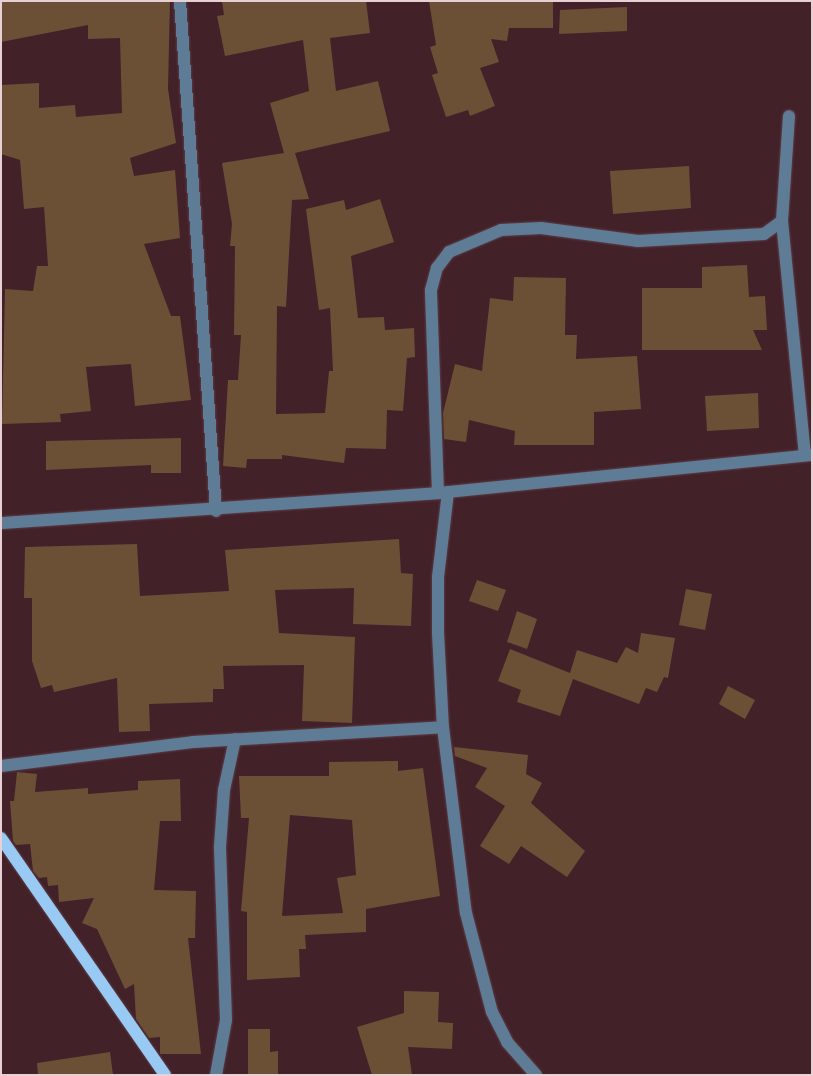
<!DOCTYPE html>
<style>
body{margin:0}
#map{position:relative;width:813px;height:1076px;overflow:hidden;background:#432129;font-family:"Golos Text",sans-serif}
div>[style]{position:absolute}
.building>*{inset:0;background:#6b5036}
.roads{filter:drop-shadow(0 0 1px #5d3d45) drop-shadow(0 0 1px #5d3d45)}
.minor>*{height:12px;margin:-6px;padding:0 6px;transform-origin:6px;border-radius:6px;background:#5e7c96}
.major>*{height:12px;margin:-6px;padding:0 6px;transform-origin:6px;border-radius:6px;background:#98caf4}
span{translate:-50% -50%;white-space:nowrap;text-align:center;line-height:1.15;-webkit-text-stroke:4.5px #432129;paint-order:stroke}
.frame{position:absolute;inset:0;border:2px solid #e8d1d5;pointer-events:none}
</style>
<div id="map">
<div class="building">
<i style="clip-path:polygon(1px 1px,170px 1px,168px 89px,176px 143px,130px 158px,134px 176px,175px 170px,180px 238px,144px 244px,171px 316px,180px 316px,191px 400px,135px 406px,131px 364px,86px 367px,91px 411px,60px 414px,61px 422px,2px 424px,5px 289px,33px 291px,37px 266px,48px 266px,44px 207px,24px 209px,20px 160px,1px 154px,1px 85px,39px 83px,39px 108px,75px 105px,76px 117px,122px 113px,120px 38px,88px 39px,88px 25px,1px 42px)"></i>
<i style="clip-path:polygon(222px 1px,366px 1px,370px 33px,330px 38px,336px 91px,378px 81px,390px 131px,295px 153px,309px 199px,292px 200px,286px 307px,277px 306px,276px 414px,325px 413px,329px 371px,333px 371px,330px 308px,319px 310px,306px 209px,344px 200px,346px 210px,380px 199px,394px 242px,351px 256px,358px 318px,384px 317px,385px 330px,414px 328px,415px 357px,407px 358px,403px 411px,387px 410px,386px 449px,346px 448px,344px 463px,282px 455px,282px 459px,247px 459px,246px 468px,223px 466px,228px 380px,238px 380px,241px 335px,234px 335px,235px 246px,230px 246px,232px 224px,222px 163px,284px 153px,270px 103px,309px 91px,303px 40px,225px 56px,217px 16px,224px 15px)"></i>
<i style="clip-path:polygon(429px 1px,553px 1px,553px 28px,509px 28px,507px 41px,491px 39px,499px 62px,480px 68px,495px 106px,470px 116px,468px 110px,446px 117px,432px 75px,438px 73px,430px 47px,436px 45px)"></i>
<i style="clip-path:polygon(627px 7px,627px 31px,559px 34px,560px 10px)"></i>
<i style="clip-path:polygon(689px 166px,691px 208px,613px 214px,610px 171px)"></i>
<i style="clip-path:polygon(747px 265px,749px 297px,765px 296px,767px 330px,753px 330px,762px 350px,642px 350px,642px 288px,702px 288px,702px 267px)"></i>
<i style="clip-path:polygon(514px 277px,566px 278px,565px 335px,577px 335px,576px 359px,637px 356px,641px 409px,594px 412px,594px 445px,514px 445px,515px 431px,469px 420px,466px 442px,444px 439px,443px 413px,455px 364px,482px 371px,490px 298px,513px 301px)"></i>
<i style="clip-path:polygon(758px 393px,759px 428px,707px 431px,705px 396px)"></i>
<i style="clip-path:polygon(181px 438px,181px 473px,151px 473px,151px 465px,46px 470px,46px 441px)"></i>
<i style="clip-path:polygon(399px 539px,401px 573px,413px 574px,411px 626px,353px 624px,354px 588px,275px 590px,279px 633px,355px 637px,352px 723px,302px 721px,304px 665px,223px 666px,224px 689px,213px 689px,213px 702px,149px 704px,150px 731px,119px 732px,117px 678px,54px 692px,52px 685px,41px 688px,32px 661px,32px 598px,24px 598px,25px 547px,137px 544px,140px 596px,229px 591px,225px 550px)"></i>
<i style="clip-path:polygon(477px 580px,506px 590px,498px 611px,469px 601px)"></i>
<i style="clip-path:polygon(686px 589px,712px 594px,705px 630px,679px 625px)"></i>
<i style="clip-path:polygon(517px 611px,537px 619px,527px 649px,507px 642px)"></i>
<i style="clip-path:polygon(641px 633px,675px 638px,668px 678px,664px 677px,657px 692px,646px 688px,639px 704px,573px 679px,560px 716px,517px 702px,521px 690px,498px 681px,510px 649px,570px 673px,577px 650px,617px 663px,626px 647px,638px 653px)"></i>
<i style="clip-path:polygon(728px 686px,755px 700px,745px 719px,719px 704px)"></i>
<i style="clip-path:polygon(454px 747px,528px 755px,526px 774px,542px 783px,531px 803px,585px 851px,567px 877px,521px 846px,509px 864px,480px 846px,505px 806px,475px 787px,487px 768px,455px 756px)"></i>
<i style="clip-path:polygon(evenodd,398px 761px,398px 771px,423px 768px,440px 896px,366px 909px,366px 932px,305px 935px,306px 949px,299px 949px,300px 977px,247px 980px,247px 912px,241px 911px,249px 818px,241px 818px,239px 776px,329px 776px,329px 762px,398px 761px,290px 815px,352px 820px,356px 875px,337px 878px,343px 913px,282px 916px,290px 815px)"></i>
<i style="clip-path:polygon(17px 772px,37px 774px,35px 792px,88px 788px,88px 794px,138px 790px,138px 781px,180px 779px,181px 821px,160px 821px,154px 890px,196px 891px,195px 938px,188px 938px,201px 1054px,160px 1054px,160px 1037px,149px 1038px,136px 1019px,134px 984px,125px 989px,97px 929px,82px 923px,94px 898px,59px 902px,58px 885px,48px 886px,47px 877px,39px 878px,33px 871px,30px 844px,16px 845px,13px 841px,10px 801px,14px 801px)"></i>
<i style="clip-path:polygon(404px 991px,439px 992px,438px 1022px,453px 1023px,452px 1049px,408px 1047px,412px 1075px,372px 1075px,357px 1027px,404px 1013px)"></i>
<i style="clip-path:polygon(248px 1029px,270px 1029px,270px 1052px,278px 1051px,278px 1075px,248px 1075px)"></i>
<i style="clip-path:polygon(110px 1052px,113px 1075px,38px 1075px,37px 1063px)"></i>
</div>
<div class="roads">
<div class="minor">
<i style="left:180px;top:1px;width:511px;rotate:85.96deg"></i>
<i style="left:782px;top:221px;width:235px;rotate:84.4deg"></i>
<i style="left:448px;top:492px;width:86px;rotate:96.7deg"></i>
<i style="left:438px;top:577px;width:56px;rotate:90deg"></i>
<i style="left:438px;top:633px;width:94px;rotate:87deg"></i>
<i style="left:443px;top:727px;width:187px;rotate:83deg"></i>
<i style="left:466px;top:913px;width:102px;rotate:75.3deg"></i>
<i style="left:492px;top:1012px;width:34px;rotate:63deg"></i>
<i style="left:507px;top:1042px;width:44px;rotate:48.7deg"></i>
<i style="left:438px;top:493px;width:203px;rotate:-92deg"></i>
<i style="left:431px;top:290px;width:23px;rotate:-75deg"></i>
<i style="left:437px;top:268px;width:20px;rotate:-53deg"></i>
<i style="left:449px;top:252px;width:56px;rotate:-22.9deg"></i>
<i style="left:501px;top:230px;width:40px;rotate:-2.9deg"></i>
<i style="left:541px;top:228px;width:98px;rotate:7.6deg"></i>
<i style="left:638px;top:241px;width:126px;rotate:-3.2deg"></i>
<i style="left:764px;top:234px;width:22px;rotate:-36deg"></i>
<i style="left:782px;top:221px;width:105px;rotate:-86.2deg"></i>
<i style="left:1px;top:523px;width:438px;rotate:-3.9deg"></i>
<i style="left:438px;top:493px;width:376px;rotate:-5.8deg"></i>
<i style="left:1px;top:766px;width:193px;rotate:-7.1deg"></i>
<i style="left:193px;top:742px;width:250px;rotate:-3.4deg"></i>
<i style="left:216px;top:1075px;width:56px;rotate:-79.7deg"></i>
<i style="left:226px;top:1020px;width:173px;rotate:-92deg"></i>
<i style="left:220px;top:847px;width:57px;rotate:-86deg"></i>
<i style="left:224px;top:790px;width:52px;rotate:-77.8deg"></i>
</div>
<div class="major">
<i style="left:1px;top:838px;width:288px;rotate:55.3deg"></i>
</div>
</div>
<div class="frame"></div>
</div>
